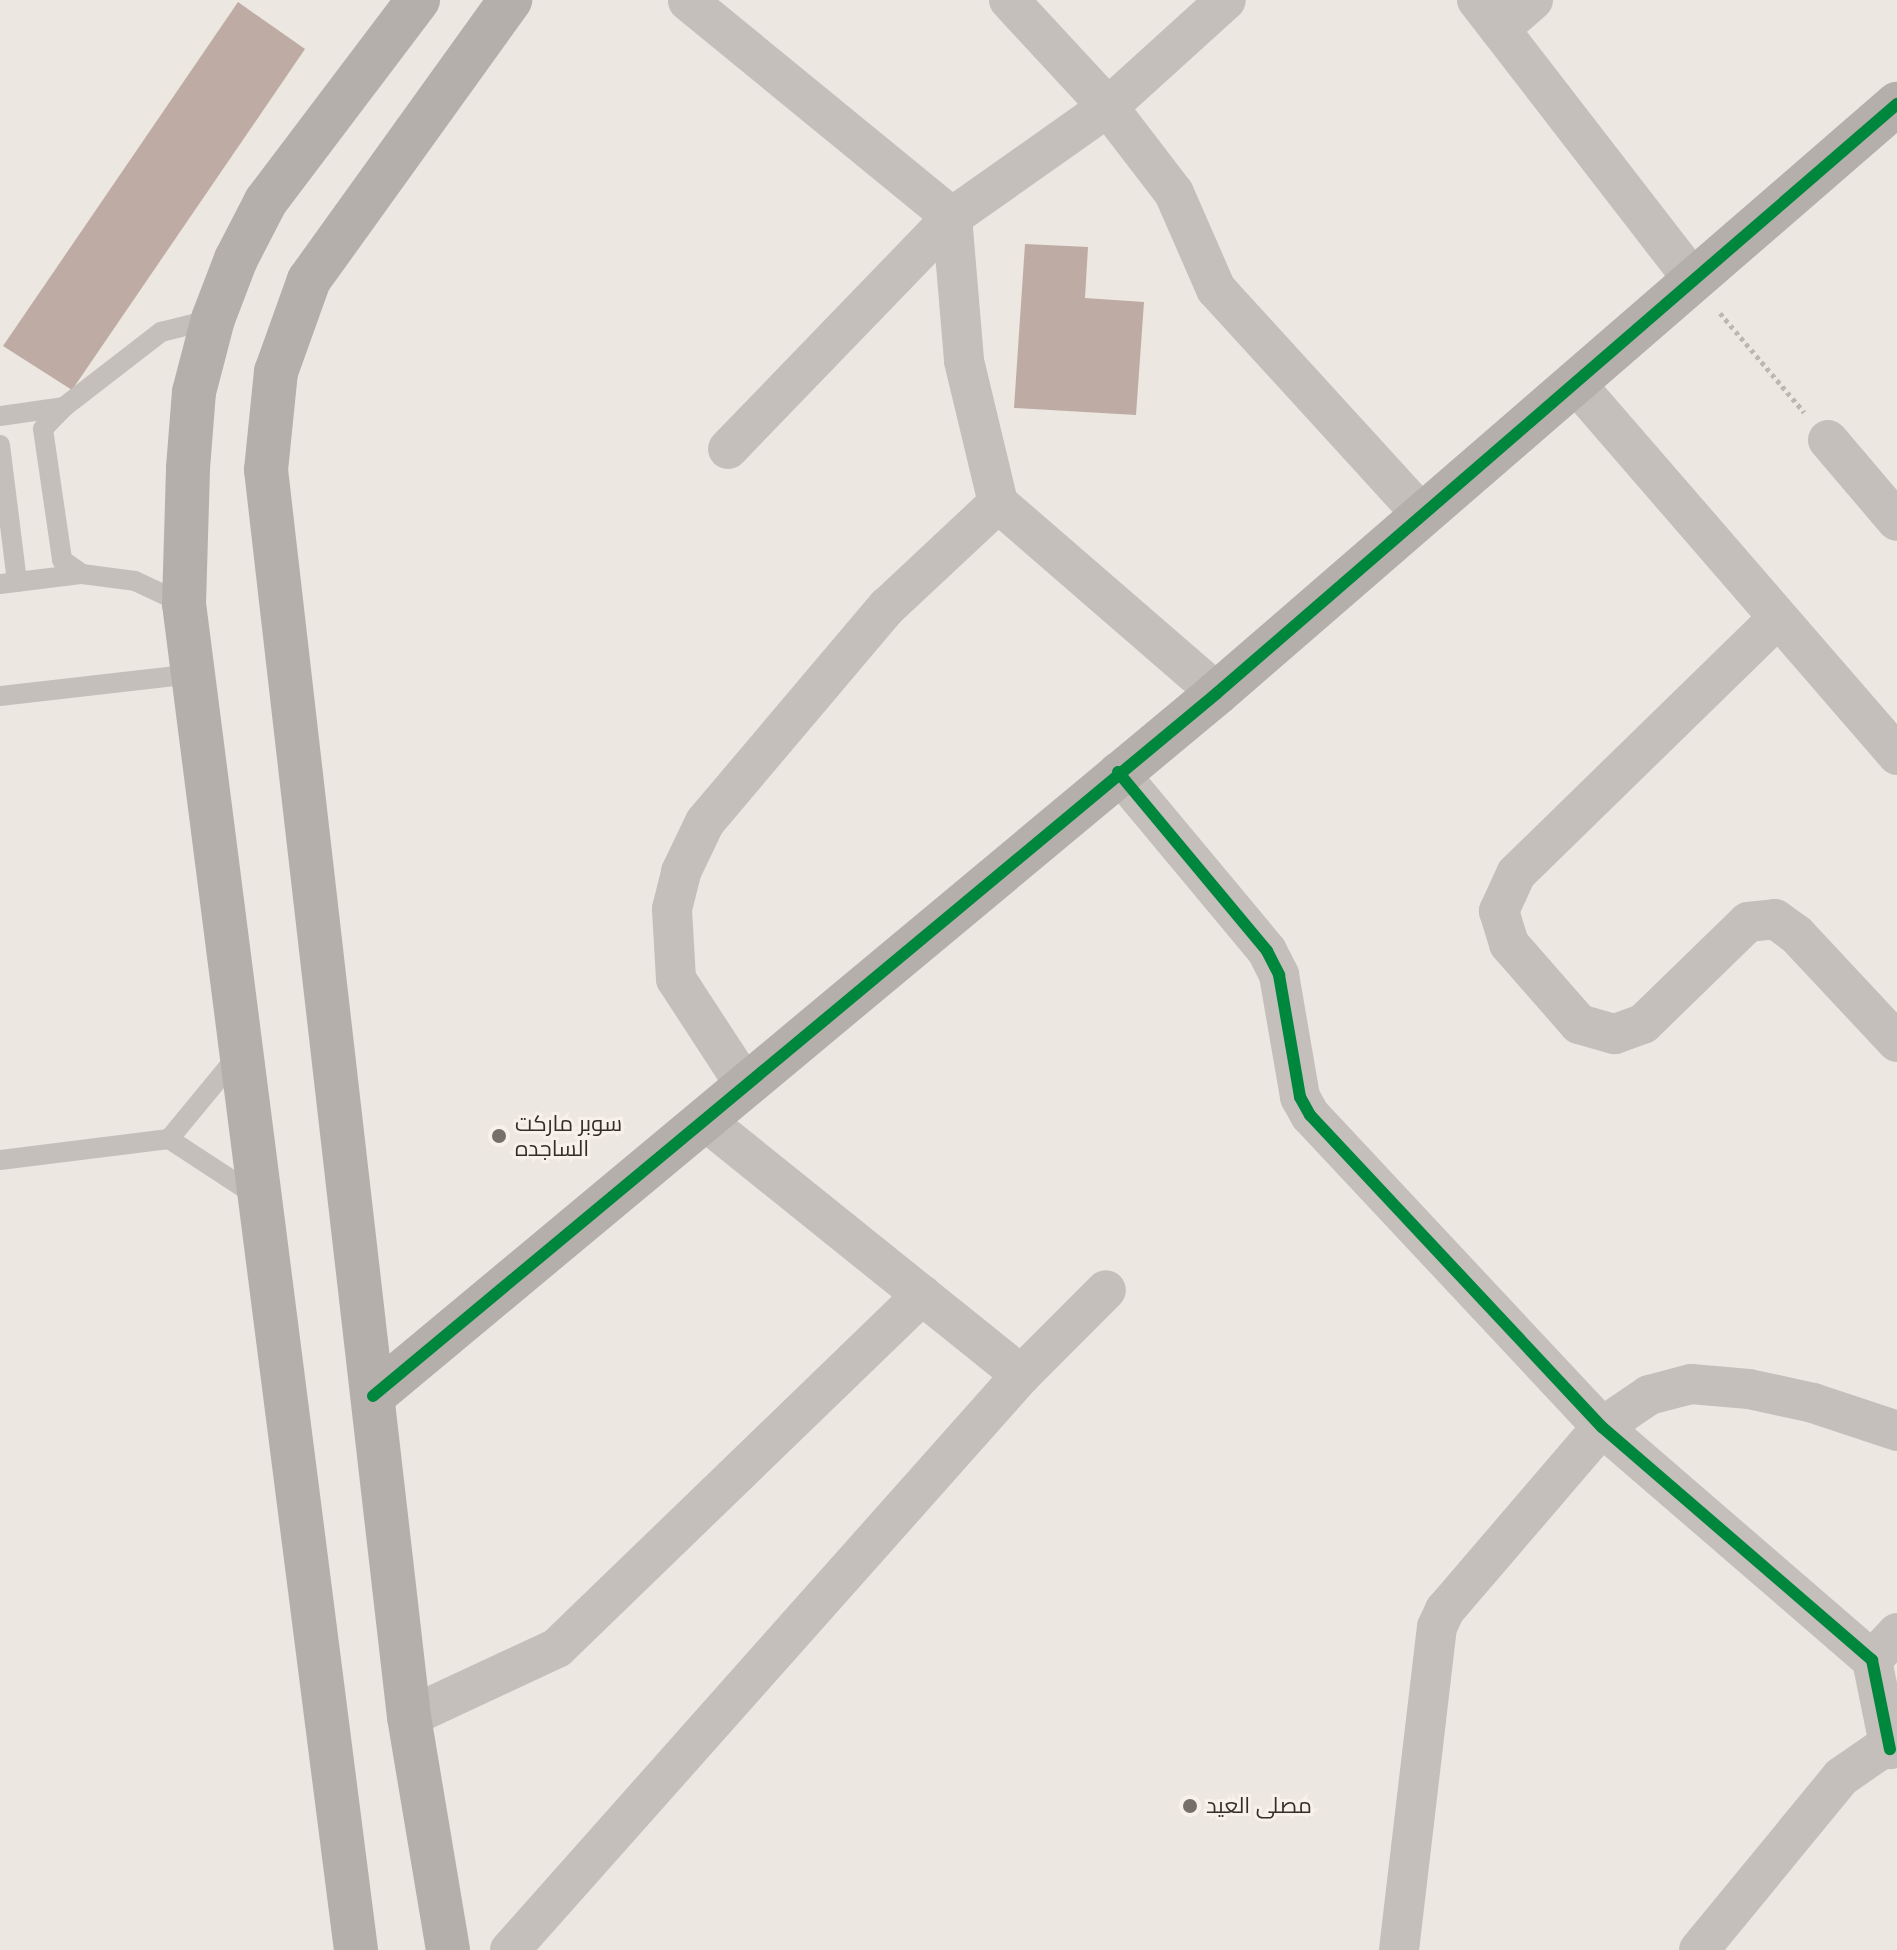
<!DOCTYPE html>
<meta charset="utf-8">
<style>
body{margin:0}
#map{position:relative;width:1897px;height:1950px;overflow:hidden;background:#ece7e1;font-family:Raleway,Cairo,sans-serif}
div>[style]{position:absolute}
.building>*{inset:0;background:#beaca4}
.path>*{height:5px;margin-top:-2.5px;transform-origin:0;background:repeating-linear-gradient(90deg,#bdb7b2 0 4px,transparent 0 8px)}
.lane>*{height:20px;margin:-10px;padding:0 10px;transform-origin:10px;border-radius:10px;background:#c4bfba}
.street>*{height:40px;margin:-20px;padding:0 20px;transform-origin:20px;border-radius:20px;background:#c4bfba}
.secondary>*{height:44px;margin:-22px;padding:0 22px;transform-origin:22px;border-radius:22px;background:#b5afab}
.cycleway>*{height:12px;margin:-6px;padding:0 6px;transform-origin:6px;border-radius:6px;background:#00873e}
.dots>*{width:22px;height:22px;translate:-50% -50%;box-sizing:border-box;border:4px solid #f8f1e9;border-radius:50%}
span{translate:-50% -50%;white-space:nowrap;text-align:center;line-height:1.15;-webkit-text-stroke:6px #f8f1e9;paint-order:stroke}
.poi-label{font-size:22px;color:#352d29}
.left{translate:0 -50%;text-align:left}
</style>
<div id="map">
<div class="building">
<i style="clip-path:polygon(238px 2px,305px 49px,72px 390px,3px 346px)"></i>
<i style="clip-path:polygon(1025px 244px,1088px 247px,1085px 298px,1144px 302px,1136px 415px,1014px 408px)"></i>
</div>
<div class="path">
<i style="left:1720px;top:313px;width:130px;rotate:49.7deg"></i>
</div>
<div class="lane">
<i style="left:64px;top:407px;width:30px;rotate:134deg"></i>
<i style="left:43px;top:429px;width:132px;rotate:81.7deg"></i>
<i style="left:62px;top:560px;width:24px;rotate:35deg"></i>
<i style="left:0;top:416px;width:65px;rotate:-8deg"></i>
<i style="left:64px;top:407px;width:123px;rotate:-37.7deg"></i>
<i style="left:161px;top:332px;width:54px;rotate:-14deg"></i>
<i style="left:0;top:445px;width:138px;rotate:82.9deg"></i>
<i style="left:0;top:584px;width:83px;rotate:-7deg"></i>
<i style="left:82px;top:574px;width:53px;rotate:7.5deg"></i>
<i style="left:135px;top:581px;width:54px;rotate:25.1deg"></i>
<i style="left:0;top:696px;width:195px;rotate:-6.5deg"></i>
<i style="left:169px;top:1139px;width:110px;rotate:-50.5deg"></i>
<i style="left:0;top:1160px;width:170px;rotate:-7.1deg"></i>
<i style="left:169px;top:1139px;width:104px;rotate:33.2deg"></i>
</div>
<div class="street">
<i style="left:1009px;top:0;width:146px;rotate:47.2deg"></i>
<i style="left:1108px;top:107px;width:108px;rotate:52.5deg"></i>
<i style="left:1174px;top:193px;width:105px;rotate:66.4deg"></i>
<i style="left:1216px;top:289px;width:307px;rotate:47.6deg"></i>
<i style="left:1477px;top:0;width:355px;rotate:52.3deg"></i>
<i style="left:688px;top:1px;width:341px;rotate:39.3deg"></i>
<i style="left:952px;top:217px;width:144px;rotate:85.2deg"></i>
<i style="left:964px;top:361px;width:146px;rotate:76.5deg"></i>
<i style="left:998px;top:503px;width:290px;rotate:40.9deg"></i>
<i style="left:1500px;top:29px;width:44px;rotate:-41.3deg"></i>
<i style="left:1576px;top:384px;width:491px;rotate:49.1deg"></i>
<i style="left:1828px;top:440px;width:106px;rotate:49.6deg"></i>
<i style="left:728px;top:449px;width:322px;rotate:-46deg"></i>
<i style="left:952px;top:217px;width:191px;rotate:-35.2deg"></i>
<i style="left:1108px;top:107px;width:159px;rotate:-42.2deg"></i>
<i style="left:1778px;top:618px;width:366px;rotate:135.7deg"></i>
<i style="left:1516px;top:874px;width:41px;rotate:114.7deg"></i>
<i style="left:1499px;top:911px;width:34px;rotate:73deg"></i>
<i style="left:1509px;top:944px;width:106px;rotate:48.8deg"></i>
<i style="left:1579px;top:1024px;width:37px;rotate:16deg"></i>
<i style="left:1615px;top:1034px;width:30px;rotate:-20deg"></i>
<i style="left:1643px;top:1024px;width:146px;rotate:-44.2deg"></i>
<i style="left:1748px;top:922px;width:27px;rotate:-6deg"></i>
<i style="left:1775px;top:919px;width:26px;rotate:36deg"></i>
<i style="left:1796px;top:934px;width:148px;rotate:46.9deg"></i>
<i style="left:1118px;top:772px;width:233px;rotate:50.2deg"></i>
<i style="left:1267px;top:951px;width:27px;rotate:63deg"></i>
<i style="left:1279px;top:975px;width:124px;rotate:80.2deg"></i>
<i style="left:1300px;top:1097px;width:21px;rotate:61deg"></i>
<i style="left:1310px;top:1115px;width:427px;rotate:46.9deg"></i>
<i style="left:1602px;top:1427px;width:357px;rotate:40.8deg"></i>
<i style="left:1872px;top:1660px;width:91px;rotate:78.6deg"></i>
<i style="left:745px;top:1085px;width:126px;rotate:-123.1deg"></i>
<i style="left:676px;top:979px;width:70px;rotate:-93.3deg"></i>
<i style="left:672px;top:909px;width:38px;rotate:-76deg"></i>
<i style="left:681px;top:872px;width:55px;rotate:-64.4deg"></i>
<i style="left:705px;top:822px;width:282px;rotate:-49.8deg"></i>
<i style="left:887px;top:607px;width:152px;rotate:-43.1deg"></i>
<i style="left:704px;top:1120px;width:407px;rotate:38.8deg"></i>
<i style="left:1872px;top:1660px;width:37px;rotate:-47deg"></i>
<i style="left:409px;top:1717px;width:163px;rotate:-25deg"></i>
<i style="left:557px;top:1648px;width:508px;rotate:-44.04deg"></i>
<i style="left:510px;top:1950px;width:769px;rotate:-48.37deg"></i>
<i style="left:1021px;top:1375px;width:120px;rotate:-45deg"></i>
<i style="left:1399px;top:1950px;width:325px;rotate:-83.3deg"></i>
<i style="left:1437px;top:1627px;width:19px;rotate:-65deg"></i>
<i style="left:1445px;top:1610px;width:241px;rotate:-49.4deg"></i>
<i style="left:1602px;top:1427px;width:57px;rotate:-34.2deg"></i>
<i style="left:1649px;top:1395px;width:43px;rotate:-14.7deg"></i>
<i style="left:1691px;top:1384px;width:58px;rotate:4.9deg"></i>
<i style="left:1749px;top:1389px;width:66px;rotate:12.3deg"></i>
<i style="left:1813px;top:1403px;width:89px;rotate:18.4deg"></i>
<i style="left:1699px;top:1950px;width:224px;rotate:-50.6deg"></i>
<i style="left:1841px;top:1777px;width:47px;rotate:-34.7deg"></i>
<i style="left:1880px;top:1750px;width:17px;rotate:-7deg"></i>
</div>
<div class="secondary">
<i style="left:373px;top:1396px;width:1098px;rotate:-39.79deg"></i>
<i style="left:1217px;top:693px;width:900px;rotate:-40.9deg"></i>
<i style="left:356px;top:1950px;width:1357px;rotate:-97.28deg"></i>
<i style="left:184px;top:604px;width:136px;rotate:-88.3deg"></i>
<i style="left:188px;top:468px;width:76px;rotate:-85.5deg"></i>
<i style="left:194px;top:392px;width:75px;rotate:-75.4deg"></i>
<i style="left:213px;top:319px;width:64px;rotate:-69deg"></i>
<i style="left:236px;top:259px;width:65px;rotate:-62.7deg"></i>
<i style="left:266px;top:201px;width:252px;rotate:-52.9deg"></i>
<i style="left:448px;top:1950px;width:236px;rotate:-99.5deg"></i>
<i style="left:409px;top:1717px;width:1255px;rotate:-96.54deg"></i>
<i style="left:266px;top:470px;width:99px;rotate:-84.2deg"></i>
<i style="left:276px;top:372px;width:98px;rotate:-70.3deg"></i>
<i style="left:309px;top:280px;width:345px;rotate:-54.3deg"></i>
</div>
<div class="cycleway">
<i style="left:1118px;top:772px;width:233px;rotate:50.2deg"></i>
<i style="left:1267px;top:951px;width:27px;rotate:63deg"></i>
<i style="left:1279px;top:975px;width:124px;rotate:80.2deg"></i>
<i style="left:1300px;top:1097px;width:21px;rotate:61deg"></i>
<i style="left:1310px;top:1115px;width:427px;rotate:46.9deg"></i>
<i style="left:1602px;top:1427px;width:357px;rotate:40.8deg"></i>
<i style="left:1872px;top:1660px;width:91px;rotate:78.6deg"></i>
<i style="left:373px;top:1396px;width:1098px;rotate:-39.79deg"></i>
<i style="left:1217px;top:693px;width:900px;rotate:-40.9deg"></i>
</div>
<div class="dots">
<i style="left:499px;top:1136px;background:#756e69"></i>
<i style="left:1190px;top:1806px;background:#756e69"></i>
</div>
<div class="poi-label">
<span class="left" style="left:515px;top:1136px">سوبر ماركت<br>الساجده</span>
<span class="left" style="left:1206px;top:1806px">مصلى العيد</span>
</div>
</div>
